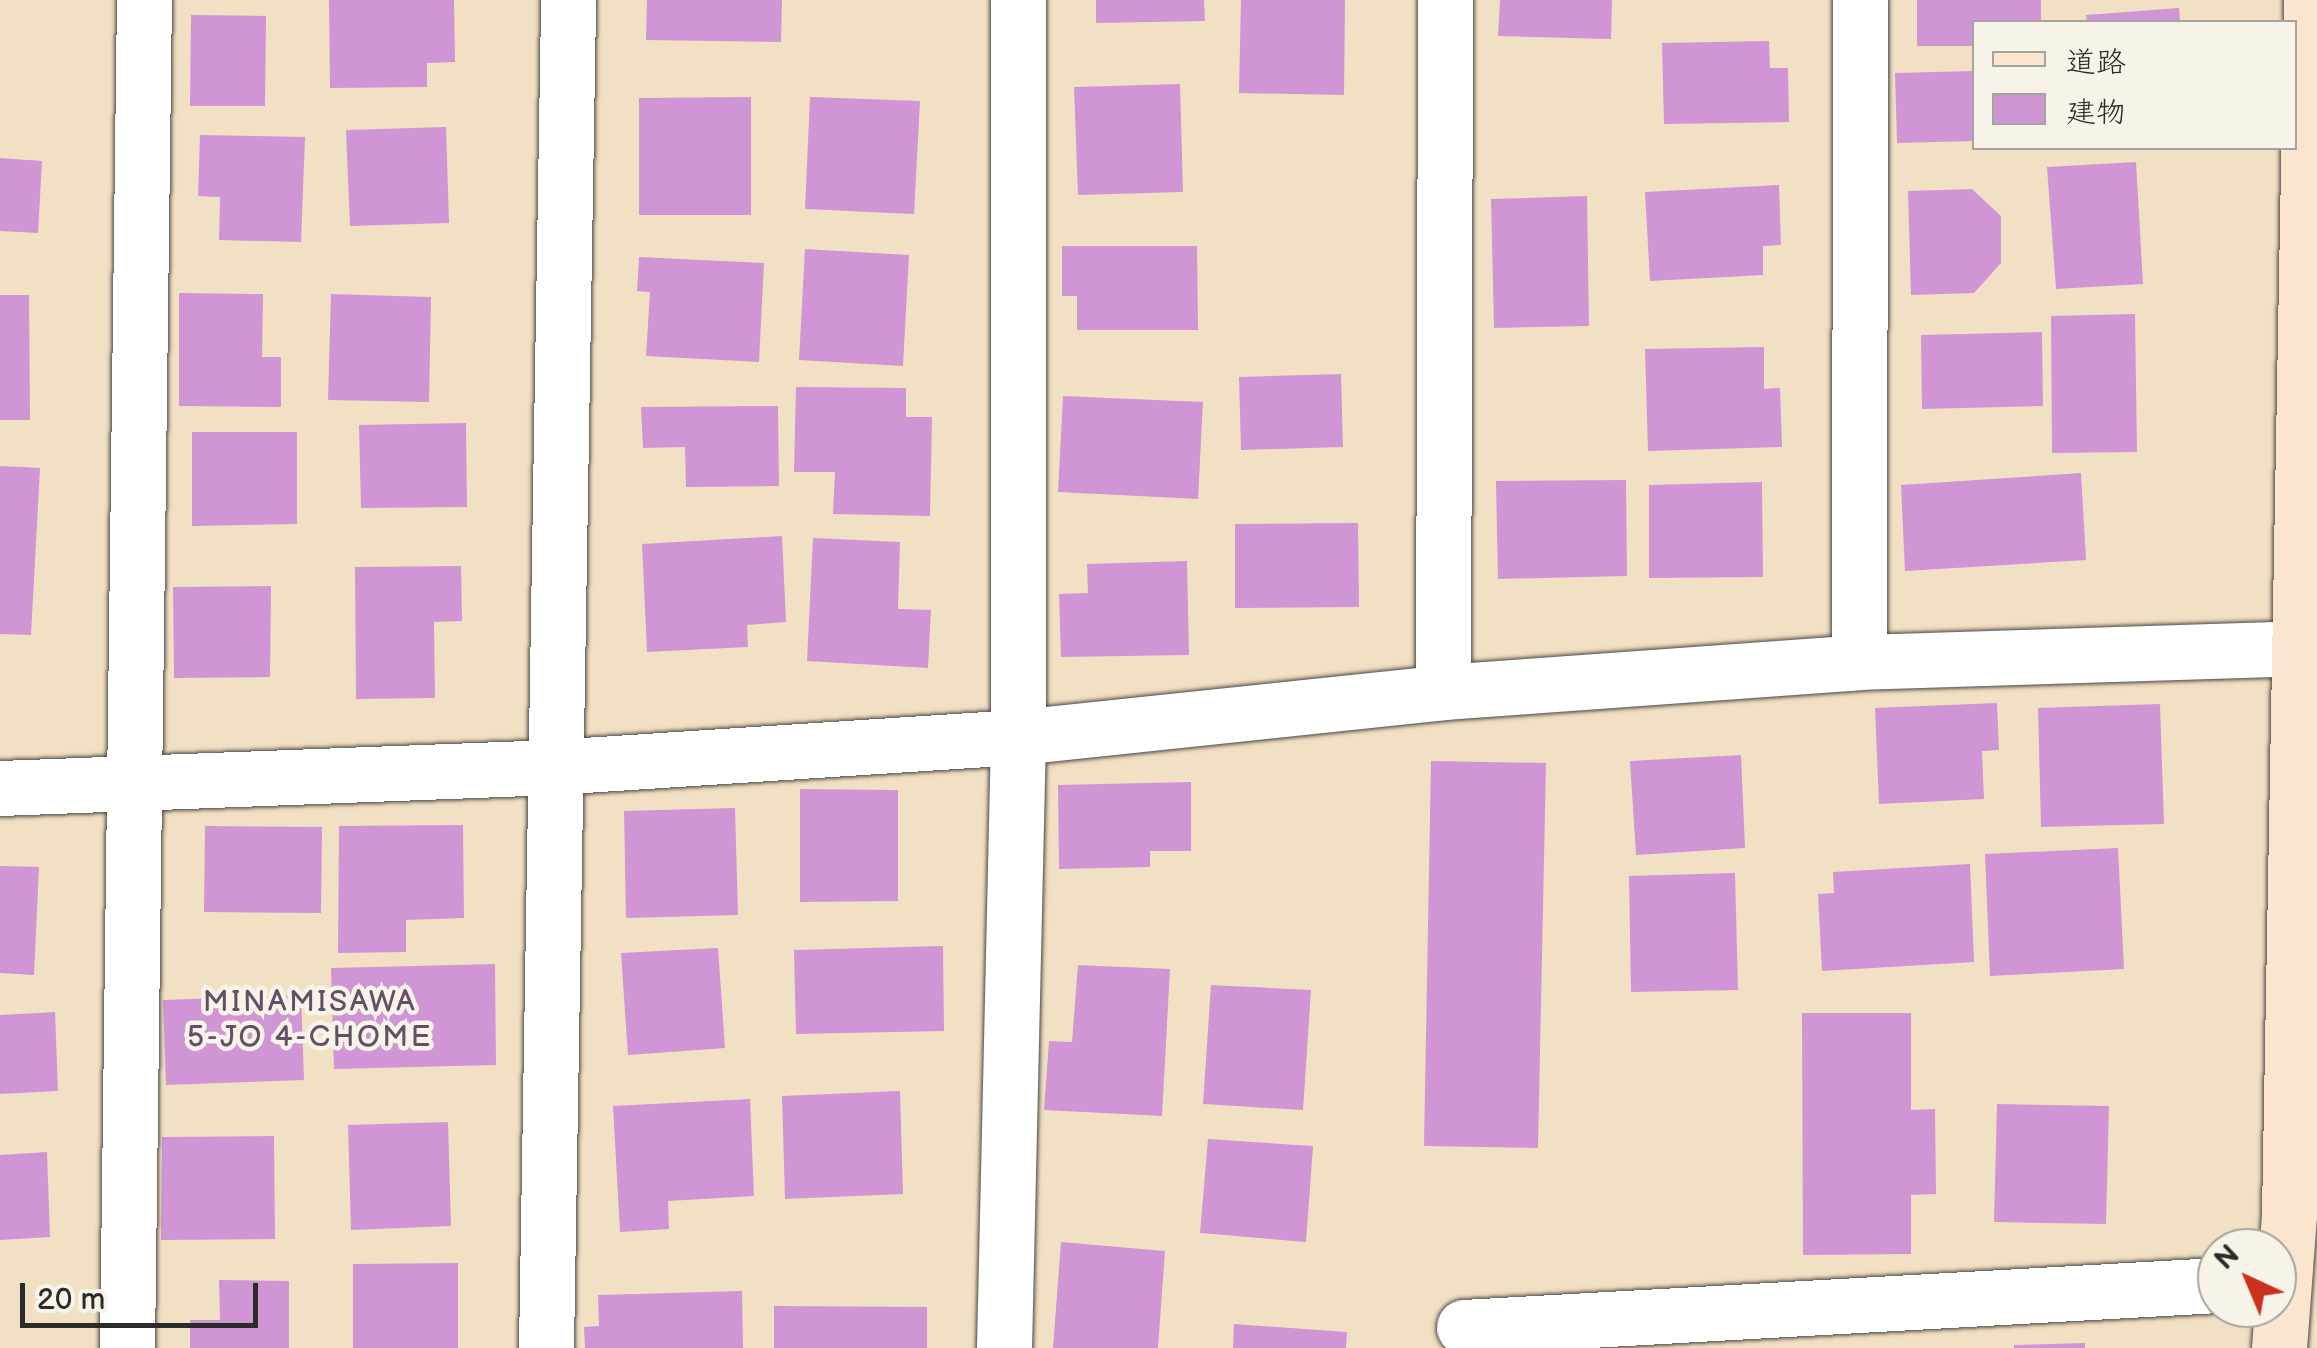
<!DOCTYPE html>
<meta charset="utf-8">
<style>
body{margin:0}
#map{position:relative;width:2317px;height:1348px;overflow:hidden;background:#f2e0c4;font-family:"Balsamiq Sans","Klee One",sans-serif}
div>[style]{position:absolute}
.building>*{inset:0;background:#cf95d5}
.roads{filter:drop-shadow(0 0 2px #494642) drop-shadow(0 0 2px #494642)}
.street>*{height:55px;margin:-27.5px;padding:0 27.5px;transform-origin:27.5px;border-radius:27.5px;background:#fff}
.secondary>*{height:55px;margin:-27.5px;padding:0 27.5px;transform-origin:27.5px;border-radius:27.5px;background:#fbe5cf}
span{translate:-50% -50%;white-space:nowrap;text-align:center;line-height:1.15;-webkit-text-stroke:9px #f7f3e8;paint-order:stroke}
.neighbourhood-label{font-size:30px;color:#645066;letter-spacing:2.5px}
.legend{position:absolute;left:1972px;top:20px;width:325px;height:130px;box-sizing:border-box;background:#f7f3e8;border:2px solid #a5a39c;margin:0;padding:12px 18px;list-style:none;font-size:30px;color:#2b2b2b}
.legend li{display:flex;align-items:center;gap:20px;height:50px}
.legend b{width:50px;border:2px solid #a5a39c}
.north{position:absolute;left:2197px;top:1228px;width:100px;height:100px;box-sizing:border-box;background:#f7f3e8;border:2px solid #a5a39c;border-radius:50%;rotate:316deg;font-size:28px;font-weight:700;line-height:40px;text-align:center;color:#2b2b2b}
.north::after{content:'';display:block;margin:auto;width:35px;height:45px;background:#c8321e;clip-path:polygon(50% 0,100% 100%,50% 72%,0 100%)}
.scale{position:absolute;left:20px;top:1283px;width:238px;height:45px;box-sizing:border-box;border:5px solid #2b2b2b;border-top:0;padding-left:12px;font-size:30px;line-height:35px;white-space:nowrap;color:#2b2b2b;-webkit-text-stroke:8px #f7f3e8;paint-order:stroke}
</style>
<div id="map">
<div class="building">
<i style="clip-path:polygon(329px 0,454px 0,455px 62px,427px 63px,427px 87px,330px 88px)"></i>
<i style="clip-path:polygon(647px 0,782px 0,781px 42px,646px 40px)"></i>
<i style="clip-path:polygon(1096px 0,1204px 0,1205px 21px,1096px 23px)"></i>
<i style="clip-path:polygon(1241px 0,1345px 0,1344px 95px,1239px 93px)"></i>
<i style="clip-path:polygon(1500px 0,1612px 0,1611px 39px,1498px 36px)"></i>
<i style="clip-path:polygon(1917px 0,2041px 0,2041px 22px,1974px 22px,1974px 46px,1917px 46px)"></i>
<i style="clip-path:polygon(2179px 8px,2180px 22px,2087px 22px,2086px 15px)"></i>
<i style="clip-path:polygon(191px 15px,266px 16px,265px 106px,190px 106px)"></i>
<i style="clip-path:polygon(1769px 41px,1770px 68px,1788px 68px,1789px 122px,1664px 124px,1662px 43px)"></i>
<i style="clip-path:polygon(1974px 71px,1974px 141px,1897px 143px,1895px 73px)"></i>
<i style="clip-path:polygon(1180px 84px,1183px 192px,1078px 195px,1074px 87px)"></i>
<i style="clip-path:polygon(751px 97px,751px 215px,639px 215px,639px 98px)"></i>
<i style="clip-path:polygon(810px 97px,920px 101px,914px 214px,805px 209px)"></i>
<i style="clip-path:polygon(446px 127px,449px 223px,350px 226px,346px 130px)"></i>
<i style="clip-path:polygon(200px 135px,305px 137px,301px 242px,219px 240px,220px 197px,198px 196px)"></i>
<i style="clip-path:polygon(0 158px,42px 161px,38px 233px,0 231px)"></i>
<i style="clip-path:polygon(2136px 162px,2143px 284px,2056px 289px,2047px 167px)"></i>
<i style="clip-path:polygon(1779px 185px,1781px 245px,1763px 246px,1763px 275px,1650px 281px,1645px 192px)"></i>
<i style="clip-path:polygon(1972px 189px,2001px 216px,2001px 263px,1974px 293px,1911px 295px,1908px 191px)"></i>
<i style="clip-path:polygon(1587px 196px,1589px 326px,1494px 328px,1491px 199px)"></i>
<i style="clip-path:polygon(1062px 246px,1197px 246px,1198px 330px,1077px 330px,1077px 296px,1062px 296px)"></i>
<i style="clip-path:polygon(805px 249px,909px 255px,903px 366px,799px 360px)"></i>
<i style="clip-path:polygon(639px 257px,764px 263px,759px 362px,646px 356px,650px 292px,637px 291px)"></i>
<i style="clip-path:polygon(179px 293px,263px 294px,262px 357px,281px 357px,281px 407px,179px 406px)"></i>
<i style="clip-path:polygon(331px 294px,431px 297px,429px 402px,328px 400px)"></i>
<i style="clip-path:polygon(0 295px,29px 295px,30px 420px,0 420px)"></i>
<i style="clip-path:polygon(2135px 314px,2137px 452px,2052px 453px,2051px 316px)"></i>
<i style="clip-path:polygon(2042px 332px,2043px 406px,1922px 409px,1921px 335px)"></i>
<i style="clip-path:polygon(1764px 347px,1764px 389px,1780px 388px,1782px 447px,1648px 451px,1645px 349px)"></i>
<i style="clip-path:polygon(1341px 374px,1343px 447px,1241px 450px,1239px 377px)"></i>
<i style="clip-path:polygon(796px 387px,906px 388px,906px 417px,932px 417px,930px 516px,833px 514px,835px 472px,794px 472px)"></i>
<i style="clip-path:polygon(1063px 396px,1203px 402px,1198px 499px,1058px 492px)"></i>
<i style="clip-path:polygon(778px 406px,779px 486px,686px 487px,685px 447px,643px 448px,641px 407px)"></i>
<i style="clip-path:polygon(466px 423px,467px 507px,361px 508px,359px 425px)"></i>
<i style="clip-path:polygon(192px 432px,297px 432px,297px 524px,192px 526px)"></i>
<i style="clip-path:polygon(0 466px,40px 468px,31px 635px,0 634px)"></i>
<i style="clip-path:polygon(2081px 473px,2086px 560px,1905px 571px,1901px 485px)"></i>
<i style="clip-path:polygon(1626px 480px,1627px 576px,1498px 579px,1496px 481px)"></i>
<i style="clip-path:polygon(1762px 482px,1763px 577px,1649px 578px,1649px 485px)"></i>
<i style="clip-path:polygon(1358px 523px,1359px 607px,1235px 608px,1235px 524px)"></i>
<i style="clip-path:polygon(782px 536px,786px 622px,747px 625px,748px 647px,647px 652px,642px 544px)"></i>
<i style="clip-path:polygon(813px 538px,900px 542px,898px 609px,931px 610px,928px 668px,807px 661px)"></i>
<i style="clip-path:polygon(1187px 561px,1189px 655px,1061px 657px,1059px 594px,1088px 593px,1087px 564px)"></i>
<i style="clip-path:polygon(461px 566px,462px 621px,434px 622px,435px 698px,356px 699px,355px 567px)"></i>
<i style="clip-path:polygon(271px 586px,270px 677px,174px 678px,173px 587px)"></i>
<i style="clip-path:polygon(1997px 703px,1999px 750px,1982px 751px,1984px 799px,1879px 804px,1875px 708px)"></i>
<i style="clip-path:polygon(2160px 704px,2164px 824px,2041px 827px,2038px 708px)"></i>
<i style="clip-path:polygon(1741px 755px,1745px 848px,1636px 855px,1630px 761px)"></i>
<i style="clip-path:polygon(1431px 761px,1546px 763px,1538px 1148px,1424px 1146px)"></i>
<i style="clip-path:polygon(1191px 782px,1191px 851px,1150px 851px,1150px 867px,1059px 869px,1058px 785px)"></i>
<i style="clip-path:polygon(800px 789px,898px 790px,898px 901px,800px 902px)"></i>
<i style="clip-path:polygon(735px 808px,738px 915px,626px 918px,624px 811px)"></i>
<i style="clip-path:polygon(463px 825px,464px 918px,406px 920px,406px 952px,338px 953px,339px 826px)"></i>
<i style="clip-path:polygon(205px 826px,322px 827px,321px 913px,204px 912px)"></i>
<i style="clip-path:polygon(2118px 848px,2124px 969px,1990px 976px,1985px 854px)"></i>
<i style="clip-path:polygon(1970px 864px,1974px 962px,1822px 971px,1818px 894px,1834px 893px,1833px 872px)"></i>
<i style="clip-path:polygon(0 866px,39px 867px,34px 975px,0 973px)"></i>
<i style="clip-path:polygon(1735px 873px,1738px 990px,1631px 992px,1629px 876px)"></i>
<i style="clip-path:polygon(943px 946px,944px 1031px,796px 1034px,794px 950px)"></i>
<i style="clip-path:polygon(718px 948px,725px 1048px,628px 1055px,621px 953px)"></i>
<i style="clip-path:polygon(495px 964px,496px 1065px,334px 1069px,331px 968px)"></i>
<i style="clip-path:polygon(1078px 965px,1170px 969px,1162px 1116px,1044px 1110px,1049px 1041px,1072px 1042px)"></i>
<i style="clip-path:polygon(1211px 985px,1311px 990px,1303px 1110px,1203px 1104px)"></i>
<i style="clip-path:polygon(301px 995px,304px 1080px,166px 1085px,163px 1000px)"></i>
<i style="clip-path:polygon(55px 1012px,58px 1091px,0 1094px,0 1015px)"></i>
<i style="clip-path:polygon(1802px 1013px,1911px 1013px,1911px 1110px,1935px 1109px,1936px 1194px,1911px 1195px,1911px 1254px,1803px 1255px)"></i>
<i style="clip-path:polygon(900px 1091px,903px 1194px,785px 1199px,782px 1096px)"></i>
<i style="clip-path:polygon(750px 1099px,754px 1196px,668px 1201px,669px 1229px,620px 1232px,613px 1106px)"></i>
<i style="clip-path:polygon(1997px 1104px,2109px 1106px,2106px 1224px,1994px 1222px)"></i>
<i style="clip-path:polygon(448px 1122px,451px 1226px,351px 1230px,348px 1125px)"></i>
<i style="clip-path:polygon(274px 1136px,275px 1239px,161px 1240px,162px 1137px)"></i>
<i style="clip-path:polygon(1208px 1139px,1313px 1146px,1306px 1242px,1200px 1233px)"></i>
<i style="clip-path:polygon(47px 1152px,50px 1237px,0 1240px,0 1155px)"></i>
<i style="clip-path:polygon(1061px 1242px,1165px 1251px,1158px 1348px,1053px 1348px)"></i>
<i style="clip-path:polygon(458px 1263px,458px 1348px,353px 1348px,353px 1264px)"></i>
<i style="clip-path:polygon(219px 1280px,289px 1281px,289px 1348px,190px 1348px,190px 1320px,220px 1320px)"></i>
<i style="clip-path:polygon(742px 1291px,743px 1348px,585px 1348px,584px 1327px,599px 1326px,598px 1295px)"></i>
<i style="clip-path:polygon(774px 1306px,927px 1307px,927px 1348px,774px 1348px)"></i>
<i style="clip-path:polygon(1234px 1324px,1347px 1332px,1346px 1348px,1233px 1348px)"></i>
<i style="clip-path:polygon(2085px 1343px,2085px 1348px,2014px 1348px,2014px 1345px)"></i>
</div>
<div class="roads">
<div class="street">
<i style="left:1859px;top:662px;width:662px;rotate:-89.91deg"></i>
<i style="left:1443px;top:692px;width:692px;rotate:-89.83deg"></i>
<i style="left:0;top:788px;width:553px;rotate:-2.17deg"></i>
<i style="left:553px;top:767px;width:466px;rotate:-3.7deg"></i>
<i style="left:1018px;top:737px;width:427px;rotate:-6deg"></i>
<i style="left:1443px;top:692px;width:417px;rotate:-4.1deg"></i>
<i style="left:1859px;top:662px;width:436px;rotate:-1.8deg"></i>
<i style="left:1464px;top:1327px;width:754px;rotate:-3.19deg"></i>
<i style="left:127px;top:1348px;width:1348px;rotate:-89.28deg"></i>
<i style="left:546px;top:1348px;width:1348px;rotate:-89.06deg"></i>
<i style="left:1004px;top:1348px;width:611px;rotate:-88.69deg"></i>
<i style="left:1018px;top:737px;width:737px;rotate:-90deg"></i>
</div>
<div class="secondary">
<i style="left:2279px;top:1348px;width:134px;rotate:-85.7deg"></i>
<i style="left:2289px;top:1214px;width:1214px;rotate:-88.96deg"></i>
</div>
</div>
<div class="neighbourhood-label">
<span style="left:310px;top:1019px">MINAMISAWA<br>5-JO 4-CHOME</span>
</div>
<ul class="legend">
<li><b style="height:12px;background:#fbe5cf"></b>道路</li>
<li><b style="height:28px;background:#cf95d5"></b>建物</li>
</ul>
<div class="north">N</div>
<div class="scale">20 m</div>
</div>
